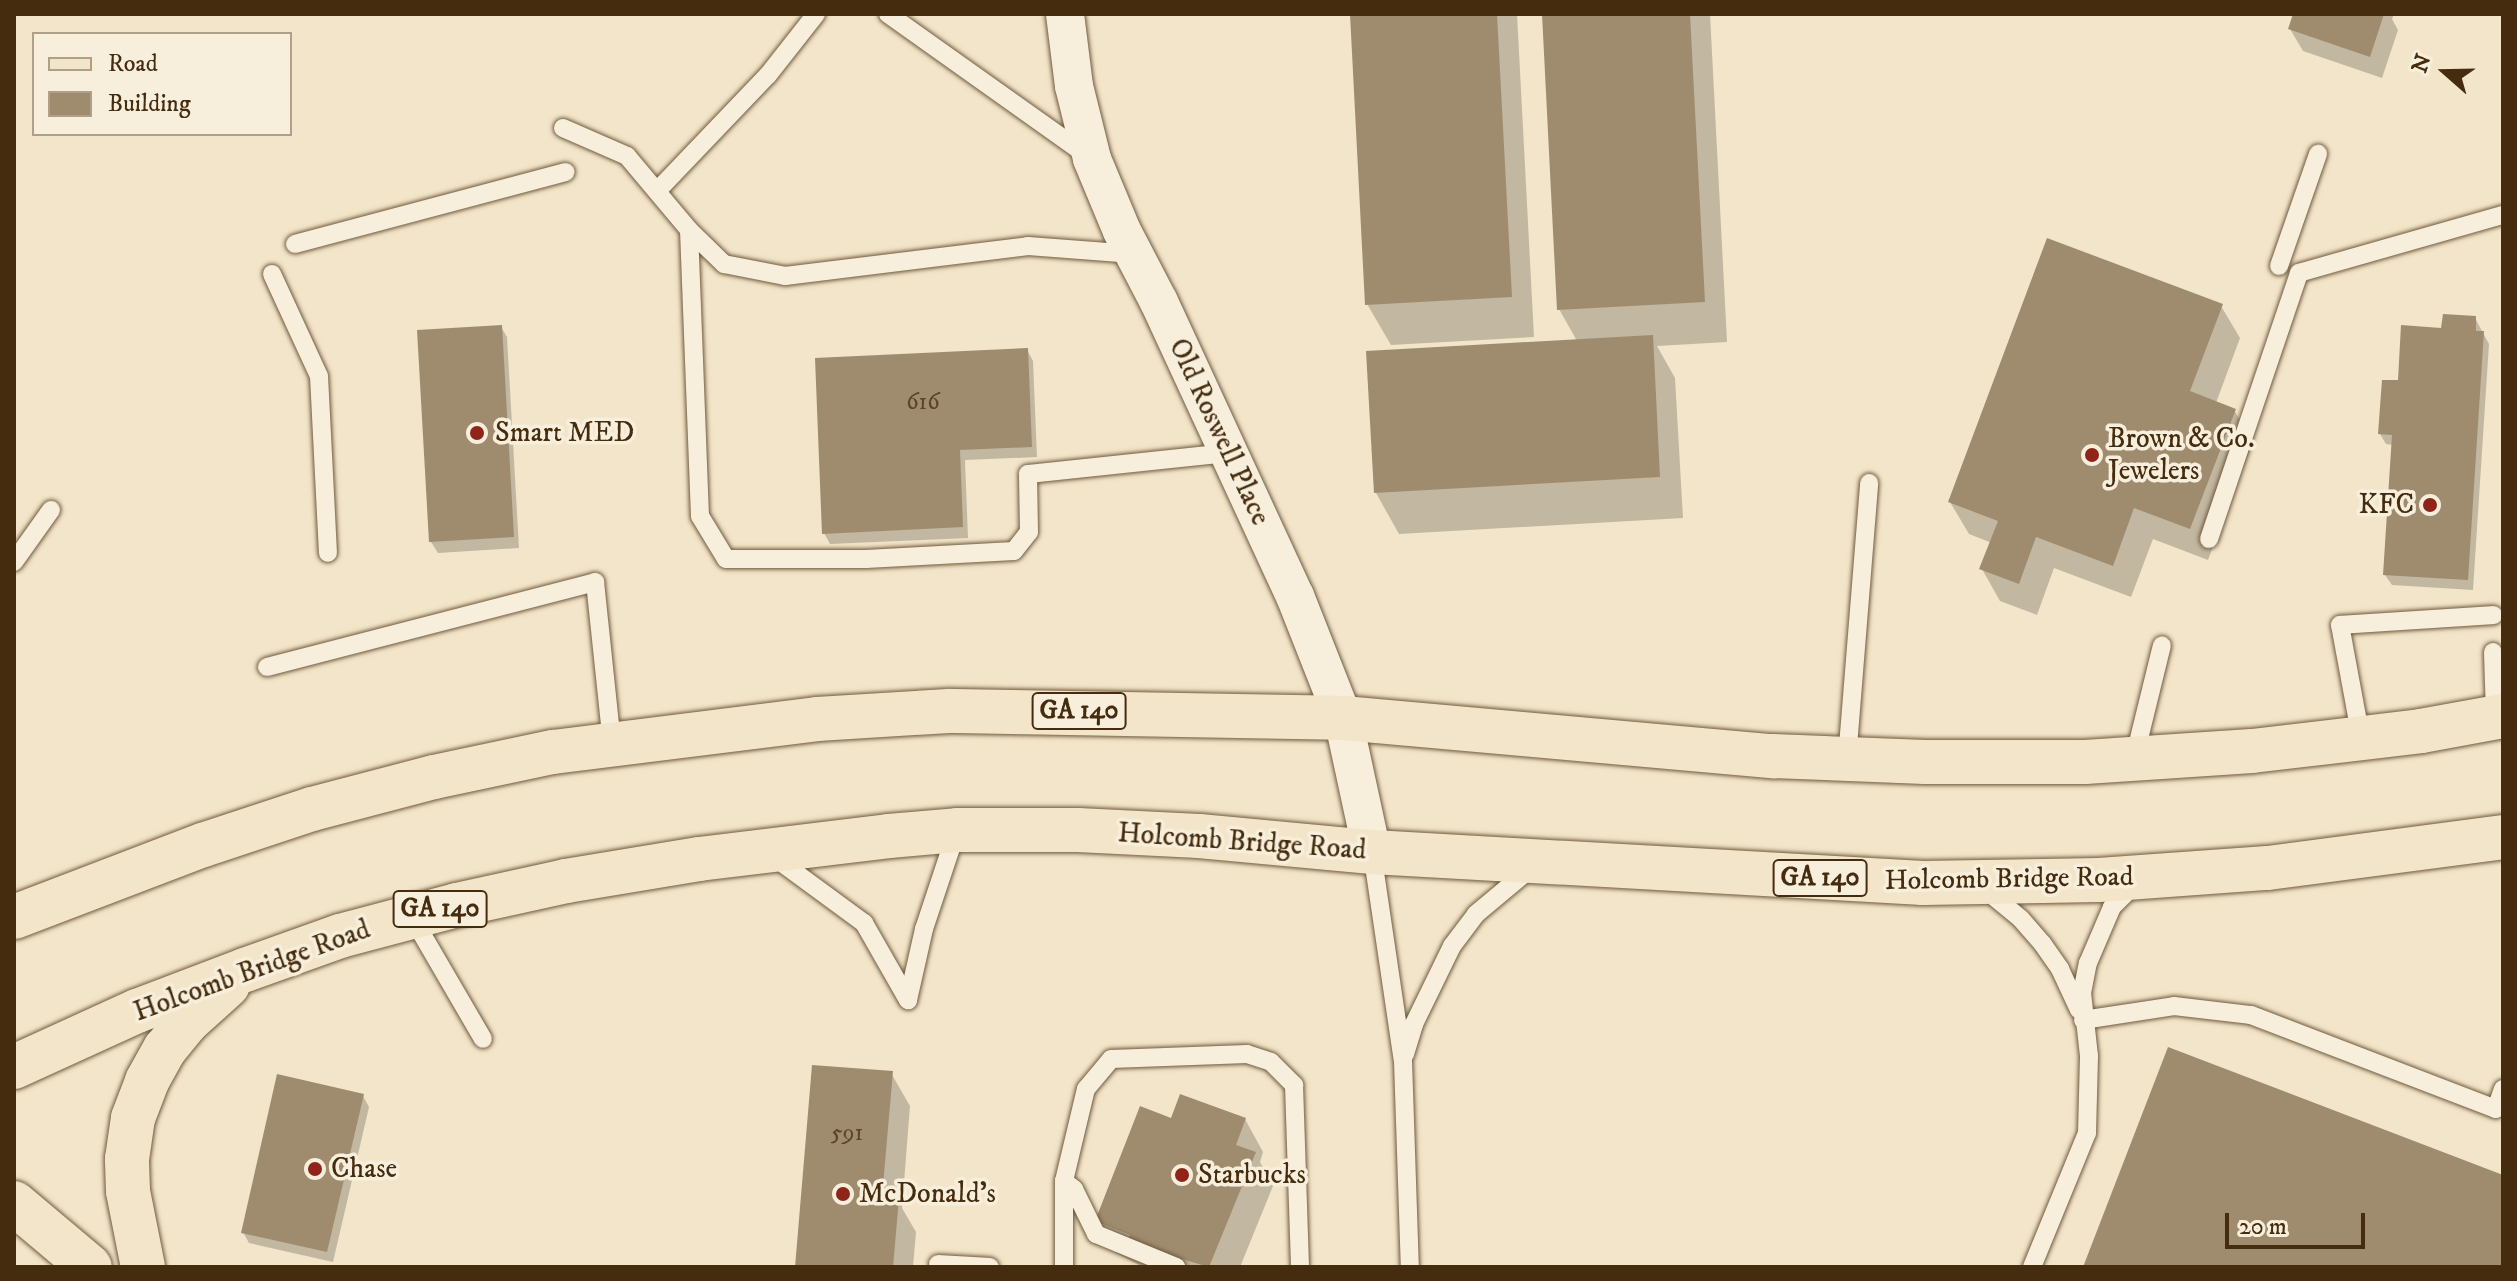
<!DOCTYPE html>
<style>
body{margin:0}
#map{position:relative;width:2517px;height:1281px;overflow:hidden;background:#f3e5c9;font-family:"IM FELL DW Pica",serif}
div>[style]{position:absolute}
.shadow>*{inset:0;background:#0003}
.building>*{inset:0;background:#9f8c6f}
.roads{filter:drop-shadow(0 0 2px #705a3d) drop-shadow(0 0 2px #705a3d)}
.lane>*{height:18px;margin:-9px;padding:0 9px;transform-origin:9px;border-radius:9px;background:#f7eedc}
.street>*{height:38px;margin:-19px;padding:0 19px;transform-origin:19px;border-radius:19px;background:#f7eedc}
.primary>*{height:44px;margin:-22px;padding:0 22px;transform-origin:22px;border-radius:22px;background:#f3e5c9}
.highway>*{height:44px;margin:-22px;padding:0 22px;transform-origin:22px;border-radius:22px;background:#f3e5c9}
.dots>*{width:22px;height:22px;translate:-50% -50%;box-sizing:border-box;border:4px solid #f7eedc;border-radius:50%}
span{translate:-50% -50%;white-space:nowrap;text-align:center;line-height:1.15;-webkit-text-stroke:7px #f7eedc;paint-order:stroke}
.number-label{font-size:24px;color:#5c4426}
.number-label span{-webkit-text-stroke-width:0}
.shield-label span{padding:2px 6px;background:#f7eedc;border:2px solid;border-radius:6px;-webkit-text-stroke-width:0}
.shield-label{font-size:26px;color:#452c0e;font-weight:700}
.street-label{font-size:28px;color:#452c0e}
.poi-label{font-size:28px;color:#452c0e}
.left{translate:0 -50%;text-align:left}
.right{translate:-100% -50%;text-align:right}
.frame{position:absolute;inset:0;border:16px solid #452c0e;pointer-events:none}
.legend{position:absolute;left:32px;top:32px;width:260px;height:104px;box-sizing:border-box;background:#f7eedc;border:2px solid #b0a08a;margin:0;padding:10px 14px;list-style:none;font-size:24px;color:#452c0e}
.legend li{display:flex;align-items:center;gap:16px;height:40px}
.legend b{width:40px;border:2px solid #b0a08a}
.north{position:absolute;left:2405px;top:32px;width:80px;height:80px;-webkit-text-stroke:6px #f7eedc;paint-order:stroke;rotate:290deg;font-size:22px;font-weight:700;line-height:32px;text-align:center;color:#452c0e}
.north::after{content:'';display:block;margin:auto;width:28px;height:36px;background:#452c0e;clip-path:polygon(50% 0,100% 100%,50% 72%,0 100%)}
.scale{position:absolute;left:2225px;top:1213px;width:140px;height:36px;box-sizing:border-box;border:4px solid #452c0e;border-top:0;padding-left:10px;font-size:24px;line-height:28px;white-space:nowrap;color:#452c0e;-webkit-text-stroke:6px #f7eedc;paint-order:stroke}
</style>
<div id="map">
<div class="shadow">
<i style="clip-path:polygon(1352px 14px,1517px 14px,1534px 337px,1391px 345px,1367px 304px)"></i>
<i style="clip-path:polygon(1544px 14px,1710px 14px,1727px 342px,1657px 346px,1675px 378px,1683px 518px,1399px 534px,1376px 493px,1577px 341px,1559px 309px)"></i>
<i style="clip-path:polygon(2295px 14px,2394px 14px,2392px 19px,2398px 30px,2382px 78px,2303px 51px,2290px 29px)"></i>
<i style="clip-path:polygon(2221px 306px,2240px 338px,2216px 403px,2234px 410px,2253px 442px,2208px 560px,2153px 539px,2131px 597px,2054px 568px,2037px 615px,2000px 601px,1982px 569px,1992px 543px,1969px 534px,1950px 502px)"></i>
<i style="clip-path:polygon(2475px 318px,2489px 344px,2473px 590px,2392px 585px,2385px 575px,2393px 445px,2386px 444px,2380px 434px,2400px 383px,2443px 330px)"></i>
<i style="clip-path:polygon(501px 327px,507px 337px,519px 548px,438px 553px,431px 542px,419px 332px)"></i>
<i style="clip-path:polygon(1027px 350px,1033px 361px,1037px 457px,965px 460px,968px 538px,830px 544px,824px 533px)"></i>
<i style="clip-path:polygon(891px 1073px,910px 1106px,902px 1208px,916px 1232px,913px 1267px,797px 1267px)"></i>
<i style="clip-path:polygon(363px 1096px,369px 1107px,333px 1262px,249px 1243px,243px 1232px)"></i>
<i style="clip-path:polygon(1245px 1119px,1263px 1152px,1260px 1162px,1273px 1186px,1240px 1267px,1143px 1267px,1116px 1253px,1097px 1221px,1172px 1121px)"></i>
</div>
<div class="building">
<i style="clip-path:polygon(1350px 14px,1497px 14px,1512px 297px,1365px 305px)"></i>
<i style="clip-path:polygon(1542px 14px,1690px 14px,1705px 302px,1557px 310px)"></i>
<i style="clip-path:polygon(2293px 14px,2384px 14px,2370px 57px,2288px 29px)"></i>
<i style="clip-path:polygon(2047px 238px,2223px 304px,2190px 391px,2236px 409px,2190px 529px,2134px 508px,2113px 566px,2036px 537px,2019px 584px,1979px 569px,1998px 521px,1948px 502px)"></i>
<i style="clip-path:polygon(2443px 314px,2476px 316px,2476px 331px,2484px 331px,2468px 580px,2383px 575px,2392px 435px,2378px 434px,2382px 380px,2398px 380px,2401px 325px,2441px 328px)"></i>
<i style="clip-path:polygon(502px 325px,514px 537px,429px 542px,417px 330px)"></i>
<i style="clip-path:polygon(1653px 335px,1660px 477px,1374px 493px,1366px 351px)"></i>
<i style="clip-path:polygon(1028px 348px,1032px 447px,960px 450px,963px 527px,822px 534px,815px 358px)"></i>
<i style="clip-path:polygon(2168px 1047px,2503px 1175px,2503px 1267px,2083px 1267px)"></i>
<i style="clip-path:polygon(812px 1065px,893px 1071px,882px 1197px,899px 1198px,893px 1267px,795px 1267px)"></i>
<i style="clip-path:polygon(277px 1074px,364px 1094px,327px 1252px,241px 1233px)"></i>
<i style="clip-path:polygon(1180px 1094px,1246px 1118px,1236px 1145px,1256px 1152px,1209px 1267px,1127px 1243px,1130px 1235px,1095px 1221px,1140px 1106px,1171px 1118px)"></i>
</div>
<div class="roads">
<div class="lane">
<i style="left:888px;top:14px;width:245px;rotate:35.4deg"></i>
<i style="left:563px;top:128px;width:70px;rotate:23.6deg"></i>
<i style="left:627px;top:156px;width:97px;rotate:50deg"></i>
<i style="left:689px;top:230px;width:49px;rotate:44.2deg"></i>
<i style="left:724px;top:264px;width:62px;rotate:11.1deg"></i>
<i style="left:785px;top:276px;width:245px;rotate:-7deg"></i>
<i style="left:1028px;top:246px;width:106px;rotate:4.3deg"></i>
<i style="left:658px;top:190px;width:159px;rotate:-46.3deg"></i>
<i style="left:768px;top:75px;width:78px;rotate:-51.8deg"></i>
<i style="left:689px;top:230px;width:286px;rotate:87.8deg"></i>
<i style="left:700px;top:516px;width:50px;rotate:58.8deg"></i>
<i style="left:726px;top:559px;width:140px"></i>
<i style="left:866px;top:559px;width:148px;rotate:-3.1deg"></i>
<i style="left:1014px;top:551px;width:24px;rotate:-52deg"></i>
<i style="left:1029px;top:532px;width:58px;rotate:-91deg"></i>
<i style="left:1028px;top:474px;width:201px;rotate:-6deg"></i>
<i style="left:295px;top:244px;width:280px;rotate:-14.9deg"></i>
<i style="left:2279px;top:266px;width:119px;rotate:-70.8deg"></i>
<i style="left:272px;top:274px;width:112px;rotate:65.3deg"></i>
<i style="left:319px;top:376px;width:177px;rotate:87.1deg"></i>
<i style="left:2209px;top:539px;width:281px;rotate:-71.3deg"></i>
<i style="left:2299px;top:273px;width:212px;rotate:-15.9deg"></i>
<i style="left:14px;top:562px;width:64px;rotate:-54.6deg"></i>
<i style="left:2493px;top:652px;width:65px;rotate:88.2deg"></i>
<i style="left:267px;top:667px;width:339px;rotate:-14.5deg"></i>
<i style="left:595px;top:582px;width:163px;rotate:84deg"></i>
<i style="left:2361px;top:738px;width:115px;rotate:-100.5deg"></i>
<i style="left:2340px;top:625px;width:154px;rotate:-3.7deg"></i>
<i style="left:1847px;top:759px;width:277px;rotate:-85.4deg"></i>
<i style="left:2134px;top:759px;width:117px;rotate:-76.2deg"></i>
<i style="left:1372px;top:852px;width:211px;rotate:81.6deg"></i>
<i style="left:1403px;top:1061px;width:206px;rotate:88.1deg"></i>
<i style="left:774px;top:857px;width:112px;rotate:36.3deg"></i>
<i style="left:864px;top:923px;width:89px;rotate:60.3deg"></i>
<i style="left:1986px;top:890px;width:45px;rotate:39.6deg"></i>
<i style="left:2021px;top:919px;width:32px;rotate:49deg"></i>
<i style="left:2042px;top:943px;width:32px;rotate:55deg"></i>
<i style="left:2060px;top:969px;width:45px;rotate:65.1deg"></i>
<i style="left:412px;top:917px;width:141px;rotate:59.8deg"></i>
<i style="left:908px;top:1000px;width:73px;rotate:-77.3deg"></i>
<i style="left:924px;top:929px;width:104px;rotate:-71.6deg"></i>
<i style="left:2083px;top:1020px;width:92px;rotate:-8.7deg"></i>
<i style="left:2174px;top:1006px;width:78px;rotate:6.7deg"></i>
<i style="left:2251px;top:1015px;width:262px;rotate:21deg"></i>
<i style="left:2496px;top:1109px;width:21px;rotate:-71deg"></i>
<i style="left:1405px;top:1054px;width:31px;rotate:-73deg"></i>
<i style="left:1414px;top:1024px;width:87px;rotate:-64deg"></i>
<i style="left:1452px;top:946px;width:40px;rotate:-53deg"></i>
<i style="left:1476px;top:914px;width:72px;rotate:-39.9deg"></i>
<i style="left:1064px;top:1181px;width:13px;rotate:39deg"></i>
<i style="left:1074px;top:1189px;width:50px;rotate:63.9deg"></i>
<i style="left:1096px;top:1234px;width:87px;rotate:22.4deg"></i>
<i style="left:938px;top:1264px;width:52px;rotate:3.3deg"></i>
<i style="left:1064px;top:1267px;width:86px;rotate:-90deg"></i>
<i style="left:1064px;top:1181px;width:95px;rotate:-76.6deg"></i>
<i style="left:1086px;top:1089px;width:39px;rotate:-50deg"></i>
<i style="left:1111px;top:1059px;width:136px;rotate:-2.1deg"></i>
<i style="left:1247px;top:1054px;width:25px;rotate:18deg"></i>
<i style="left:1271px;top:1062px;width:33px;rotate:45deg"></i>
<i style="left:1294px;top:1085px;width:182px;rotate:88.1deg"></i>
<i style="left:2032px;top:1267px;width:145px;rotate:-67.7deg"></i>
<i style="left:2087px;top:1133px;width:77px;rotate:-88.5deg"></i>
<i style="left:2089px;top:1056px;width:63px;rotate:-96.3deg"></i>
<i style="left:2082px;top:993px;width:31px;rotate:-79deg"></i>
<i style="left:2088px;top:963px;width:61px;rotate:-66.8deg"></i>
<i style="left:2112px;top:907px;width:30px;rotate:-45deg"></i>
</div>
<div class="street">
<i style="left:1065px;top:14px;width:73px;rotate:82.9deg"></i>
<i style="left:1074px;top:86px;width:75px;rotate:76.1deg"></i>
<i style="left:1092px;top:159px;width:78px;rotate:67.4deg"></i>
<i style="left:1122px;top:231px;width:80px;rotate:62.5deg"></i>
<i style="left:1159px;top:302px;width:324px;rotate:65.2deg"></i>
<i style="left:1295px;top:596px;width:131px;rotate:68.5deg"></i>
<i style="left:1343px;top:718px;width:137px;rotate:77.8deg"></i>
</div>
<div class="primary">
<i style="left:14px;top:917px;width:202px;rotate:-20.9deg"></i>
<i style="left:203px;top:845px;width:115px;rotate:-18.3deg"></i>
<i style="left:312px;top:809px;width:126px;rotate:-14.7deg"></i>
<i style="left:434px;top:777px;width:122px;rotate:-11.9deg"></i>
<i style="left:553px;top:752px;width:266px;rotate:-7.1deg"></i>
<i style="left:817px;top:719px;width:132px;rotate:-3.5deg"></i>
<i style="left:949px;top:711px;width:394px;rotate:1deg"></i>
<i style="left:1343px;top:718px;width:432px;rotate:5.1deg"></i>
<i style="left:1773px;top:756px;width:152px;rotate:2.3deg"></i>
<i style="left:1925px;top:762px;width:160px"></i>
<i style="left:2085px;top:762px;width:167px;rotate:-3.8deg"></i>
<i style="left:2252px;top:751px;width:170px;rotate:-6.7deg"></i>
<i style="left:2421px;top:731px;width:83px;rotate:-10.4deg"></i>
<i style="left:14px;top:1067px;width:135px;rotate:-24.5deg"></i>
<i style="left:137px;top:1011px;width:116px;rotate:-20.8deg"></i>
<i style="left:245px;top:970px;width:101px;rotate:-19.7deg"></i>
<i style="left:340px;top:936px;width:121px;rotate:-14.8deg"></i>
<i style="left:457px;top:905px;width:112px;rotate:-12.4deg"></i>
<i style="left:566px;top:881px;width:135px;rotate:-9.4deg"></i>
<i style="left:699px;top:859px;width:191px;rotate:-6.9deg"></i>
<i style="left:889px;top:836px;width:68px;rotate:-5deg"></i>
<i style="left:957px;top:830px;width:121px"></i>
<i style="left:1078px;top:830px;width:121px;rotate:2.8deg"></i>
<i style="left:1199px;top:836px;width:174px;rotate:5.3deg"></i>
<i style="left:1372px;top:852px;width:552px;rotate:3.22deg"></i>
<i style="left:1923px;top:883px;width:176px;rotate:-1deg"></i>
<i style="left:2099px;top:880px;width:169px;rotate:-4.1deg"></i>
<i style="left:2268px;top:868px;width:237px;rotate:-7.5deg"></i>
<i style="left:143px;top:1267px;width:77px;rotate:-101.2deg"></i>
<i style="left:128px;top:1191px;width:32px;rotate:-92deg"></i>
<i style="left:127px;top:1159px;width:41px;rotate:-81.7deg"></i>
<i style="left:133px;top:1118px;width:40px;rotate:-69deg"></i>
<i style="left:147px;top:1081px;width:37px;rotate:-61deg"></i>
<i style="left:165px;top:1049px;width:35px;rotate:-51deg"></i>
<i style="left:187px;top:1022px;width:55px;rotate:-42.1deg"></i>
</div>
<div class="highway">
<i style="left:14px;top:1203px;width:99px;rotate:40.1deg"></i>
</div>
</div>
<div class="dots">
<i style="left:477px;top:433px;background:#8f2418"></i>
<i style="left:2092px;top:455px;background:#8f2418"></i>
<i style="left:2430px;top:505px;background:#8f2418"></i>
<i style="left:315px;top:1169px;background:#8f2418"></i>
<i style="left:1182px;top:1175px;background:#8f2418"></i>
<i style="left:843px;top:1194px;background:#8f2418"></i>
</div>
<div class="number-label">
<span style="left:923px;top:403px">616</span>
<span style="left:847px;top:1134px">591</span>
</div>
<div class="shield-label">
<span style="left:1079px;top:711px">GA 140</span>
<span style="left:1820px;top:878px">GA 140</span>
<span style="left:440px;top:909px">GA 140</span>
</div>
<div class="street-label">
<span style="left:1219px;top:432px;rotate:65deg">Old Roswell Place</span>
<span style="left:1242px;top:842px;rotate:4deg">Holcomb Bridge Road</span>
<span style="left:2009px;top:879px;rotate:-1deg">Holcomb Bridge Road</span>
<span style="left:252px;top:971px;rotate:-20deg">Holcomb Bridge Road</span>
</div>
<div class="poi-label">
<span class="left" style="left:495px;top:433px">Smart MED</span>
<span class="left" style="left:2108px;top:455px">Brown &amp; Co.<br>Jewelers</span>
<span class="right" style="left:2414px;top:505px">KFC</span>
<span class="left" style="left:331px;top:1169px">Chase</span>
<span class="left" style="left:1198px;top:1175px">Starbucks</span>
<span class="left" style="left:859px;top:1194px">McDonald's</span>
</div>
<div class="frame"></div>
<ul class="legend">
<li><b style="height:10px;background:#f3e5c9"></b>Road</li>
<li><b style="height:22px;background:#9f8c6f"></b>Building</li>
</ul>
<div class="north">N</div>
<div class="scale">20 m</div>
</div>
